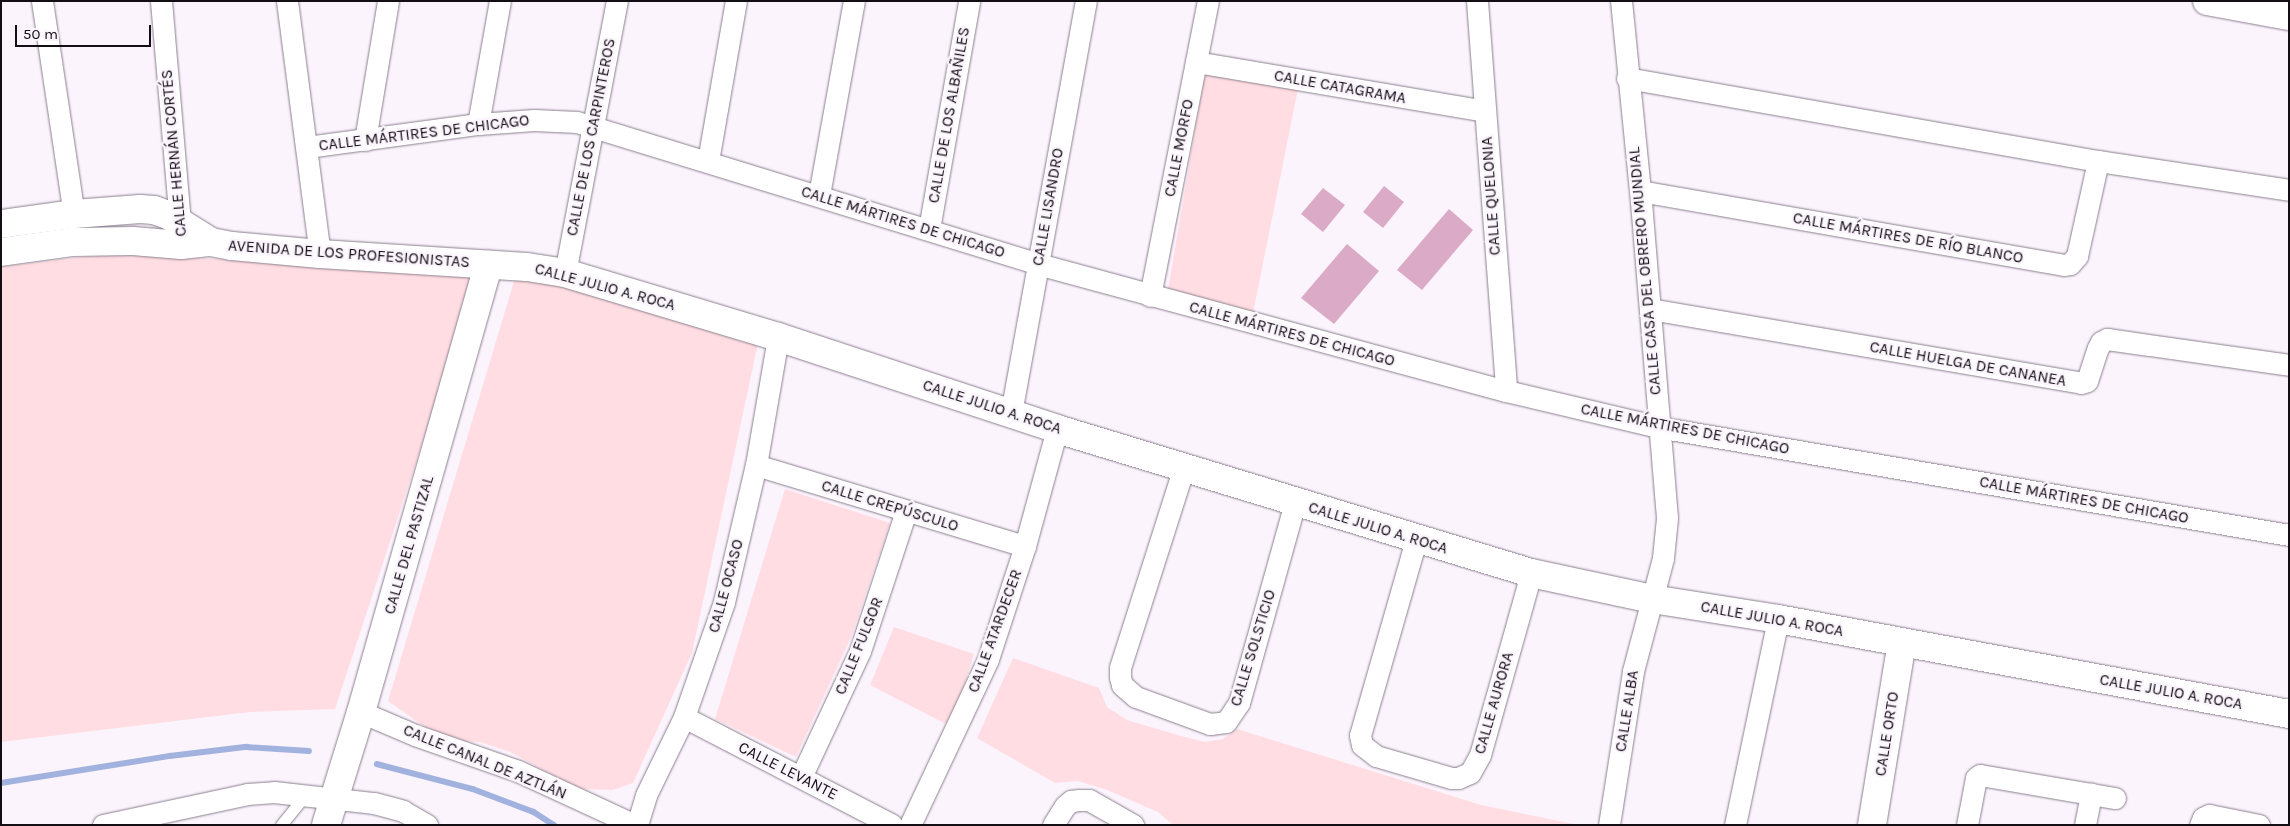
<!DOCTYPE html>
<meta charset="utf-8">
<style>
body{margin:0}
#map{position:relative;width:2290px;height:826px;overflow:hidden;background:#fbf4fd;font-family:Karla,sans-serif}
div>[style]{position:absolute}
.green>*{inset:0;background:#ffdde2}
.stream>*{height:5.5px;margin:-2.75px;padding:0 2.75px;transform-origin:2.75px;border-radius:2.75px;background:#a2b2df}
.building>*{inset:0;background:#daaac6}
.roads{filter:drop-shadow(0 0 1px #8a7f8d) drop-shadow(0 0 1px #8a7f8d)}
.lane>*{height:11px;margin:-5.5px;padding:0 5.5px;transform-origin:5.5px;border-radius:5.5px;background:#fff}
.street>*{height:21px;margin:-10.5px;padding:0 10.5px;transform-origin:10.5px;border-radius:10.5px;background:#fff}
.secondary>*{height:28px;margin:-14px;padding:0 14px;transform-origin:14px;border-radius:14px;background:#fff}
span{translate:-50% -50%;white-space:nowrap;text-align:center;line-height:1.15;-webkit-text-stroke:4.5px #fbf4fd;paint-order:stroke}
.street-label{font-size:16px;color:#120e13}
.frame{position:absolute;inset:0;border:2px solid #120e13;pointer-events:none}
.scale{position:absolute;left:15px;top:25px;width:136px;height:22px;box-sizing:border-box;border:2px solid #120e13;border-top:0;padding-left:6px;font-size:15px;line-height:18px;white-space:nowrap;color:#120e13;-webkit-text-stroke:4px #fbf4fd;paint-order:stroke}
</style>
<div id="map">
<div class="green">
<i style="clip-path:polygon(1205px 71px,1298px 89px,1253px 313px,1168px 290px)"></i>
<i style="clip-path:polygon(111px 253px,478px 274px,335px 709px,250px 712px,1px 742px,1px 267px)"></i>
<i style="clip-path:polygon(515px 278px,568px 282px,758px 343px,692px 653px,633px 783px,613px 790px,578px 789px,510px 752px,480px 742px,454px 741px,422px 725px,388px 701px)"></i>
<i style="clip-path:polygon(785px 489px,890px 523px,852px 635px,796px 757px,715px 719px)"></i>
<i style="clip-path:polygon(894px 627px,974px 654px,963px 689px,946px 724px,870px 685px)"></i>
<i style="clip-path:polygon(1013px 658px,1099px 688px,1107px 707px,1127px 720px,1181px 736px,1205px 742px,1223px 739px,1237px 729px,1481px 805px,1578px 825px,1173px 825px,1158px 812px,1107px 790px,1078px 781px,1055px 783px,977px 738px)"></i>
</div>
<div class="stream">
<i style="left:377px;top:764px;width:99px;rotate:14.6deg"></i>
<i style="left:473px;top:789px;width:65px;rotate:20.7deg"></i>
<i style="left:534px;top:812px;width:24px;rotate:33deg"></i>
<i style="left:1px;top:783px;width:171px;rotate:-9.1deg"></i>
<i style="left:170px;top:756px;width:77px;rotate:-6.8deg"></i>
<i style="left:246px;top:747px;width:63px;rotate:3.6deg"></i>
</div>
<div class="building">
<i style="clip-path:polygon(1384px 186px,1404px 202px,1383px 228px,1363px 212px)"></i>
<i style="clip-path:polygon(1323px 188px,1345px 205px,1323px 232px,1301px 214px)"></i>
<i style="clip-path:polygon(1449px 209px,1473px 230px,1422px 290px,1397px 270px)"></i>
<i style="clip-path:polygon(1347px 244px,1379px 271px,1334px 324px,1301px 298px)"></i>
</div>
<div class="roads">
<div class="lane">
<i style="left:281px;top:825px;width:36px;rotate:-51deg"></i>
</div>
<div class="street">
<i style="left:42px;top:1px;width:215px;rotate:81.5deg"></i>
<i style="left:161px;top:1px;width:235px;rotate:85.1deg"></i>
<i style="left:287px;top:1px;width:255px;rotate:82.6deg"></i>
<i style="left:1477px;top:1px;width:391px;rotate:85.7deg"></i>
<i style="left:1196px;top:62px;width:293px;rotate:9.6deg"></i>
<i style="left:1627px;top:78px;width:478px;rotate:10deg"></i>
<i style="left:2098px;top:161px;width:193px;rotate:8.6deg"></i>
<i style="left:478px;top:124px;width:125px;rotate:-79.9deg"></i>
<i style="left:365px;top:140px;width:141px;rotate:-80.6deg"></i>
<i style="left:307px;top:147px;width:173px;rotate:-7.7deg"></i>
<i style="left:478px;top:124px;width:56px;rotate:-4.1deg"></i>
<i style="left:534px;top:120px;width:43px;rotate:2.7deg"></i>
<i style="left:577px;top:122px;width:482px;rotate:17.1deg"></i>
<i style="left:1038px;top:264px;width:485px;rotate:15.2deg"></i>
<i style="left:1506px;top:391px;width:156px;rotate:13.3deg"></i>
<i style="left:1658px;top:427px;width:640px;rotate:9.71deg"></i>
<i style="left:708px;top:161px;width:162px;rotate:-80.1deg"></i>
<i style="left:1640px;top:191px;width:430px;rotate:9.9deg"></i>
<i style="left:2064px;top:265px;width:6px;rotate:-9deg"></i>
<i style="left:2070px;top:264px;width:11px;rotate:-49deg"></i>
<i style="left:2077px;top:256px;width:97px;rotate:-77.5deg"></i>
<i style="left:819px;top:195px;width:197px;rotate:-79.8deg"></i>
<i style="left:929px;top:229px;width:231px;rotate:-80deg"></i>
<i style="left:565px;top:273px;width:277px;rotate:-79.2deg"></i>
<i style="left:1150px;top:296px;width:301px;rotate:-78.9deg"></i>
<i style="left:1650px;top:309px;width:437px;rotate:9.7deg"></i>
<i style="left:2081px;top:383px;width:6px;rotate:-18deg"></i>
<i style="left:2087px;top:381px;width:35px;rotate:-72deg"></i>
<i style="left:2098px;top:348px;width:7px;rotate:-63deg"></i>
<i style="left:2101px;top:342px;width:7px;rotate:-27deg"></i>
<i style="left:2107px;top:339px;width:184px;rotate:8.1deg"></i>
<i style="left:1011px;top:413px;width:419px;rotate:-79.7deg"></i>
<i style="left:756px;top:465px;width:281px;rotate:16.8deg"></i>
<i style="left:1184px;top:467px;width:211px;rotate:107.7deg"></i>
<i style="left:1120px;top:668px;width:9px;rotate:90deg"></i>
<i style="left:1120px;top:677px;width:8px;rotate:76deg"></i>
<i style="left:1122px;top:685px;width:18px;rotate:41deg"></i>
<i style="left:1136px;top:697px;width:79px;rotate:20deg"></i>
<i style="left:1210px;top:724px;width:16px;rotate:-7deg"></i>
<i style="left:1226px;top:722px;width:23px;rotate:-56deg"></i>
<i style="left:1239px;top:703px;width:209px;rotate:-74.4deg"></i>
<i style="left:1416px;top:540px;width:203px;rotate:106deg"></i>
<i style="left:1360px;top:735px;width:10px;rotate:79deg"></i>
<i style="left:1362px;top:745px;width:18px;rotate:38deg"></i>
<i style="left:1376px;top:756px;width:78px;rotate:16.3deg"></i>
<i style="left:1451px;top:778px;width:7px"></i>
<i style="left:1458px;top:778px;width:13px;rotate:-23deg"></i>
<i style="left:1470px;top:773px;width:21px;rotate:-61deg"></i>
<i style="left:1480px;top:755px;width:189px;rotate:-74.3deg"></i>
<i style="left:361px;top:712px;width:59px;rotate:23.1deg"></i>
<i style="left:415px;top:735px;width:109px;rotate:19.3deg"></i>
<i style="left:518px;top:771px;width:129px;rotate:24.8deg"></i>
<i style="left:684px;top:717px;width:234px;rotate:27.4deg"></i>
<i style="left:801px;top:777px;width:139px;rotate:-64.9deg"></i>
<i style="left:860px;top:651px;width:147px;rotate:-71.8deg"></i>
<i style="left:103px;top:825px;width:147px;rotate:-12.1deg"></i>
<i style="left:247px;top:794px;width:27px;rotate:-4deg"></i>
<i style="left:274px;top:792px;width:101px;rotate:6.3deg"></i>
<i style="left:374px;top:803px;width:30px;rotate:15deg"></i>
<i style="left:403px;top:811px;width:28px;rotate:30deg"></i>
<i style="left:637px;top:825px;width:31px;rotate:-73deg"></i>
<i style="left:646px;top:795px;width:87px;rotate:-64deg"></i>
<i style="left:684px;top:717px;width:122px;rotate:-70.8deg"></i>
<i style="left:724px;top:602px;width:141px;rotate:-76.9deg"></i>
<i style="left:756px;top:465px;width:130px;rotate:-80.2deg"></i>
<i style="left:910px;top:825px;width:183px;rotate:-64.8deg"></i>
<i style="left:988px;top:659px;width:119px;rotate:-71.9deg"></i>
<i style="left:1025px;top:546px;width:121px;rotate:-74.7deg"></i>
<i style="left:1053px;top:825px;width:22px;rotate:-58deg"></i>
<i style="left:1065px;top:806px;width:8px;rotate:-40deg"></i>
<i style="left:1071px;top:801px;width:8px;rotate:-7deg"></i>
<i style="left:1079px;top:800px;width:10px"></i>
<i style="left:1089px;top:800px;width:51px;rotate:29.6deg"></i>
<i style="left:1609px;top:825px;width:156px;rotate:-81.1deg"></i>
<i style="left:1633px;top:671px;width:117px;rotate:-75.1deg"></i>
<i style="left:1663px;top:558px;width:40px;rotate:-84.3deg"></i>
<i style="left:1667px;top:518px;width:328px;rotate:-94.7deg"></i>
<i style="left:1640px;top:191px;width:191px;rotate:-95.7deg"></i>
<i style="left:1735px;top:825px;width:210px;rotate:-78.2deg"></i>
<i style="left:1967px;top:825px;width:48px;rotate:-79.2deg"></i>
<i style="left:1976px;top:778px;width:5px;rotate:-37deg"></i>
<i style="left:1980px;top:775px;width:137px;rotate:9.7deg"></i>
<i style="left:2085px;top:825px;width:32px;rotate:-79deg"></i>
<i style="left:2200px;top:825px;width:8px;rotate:-67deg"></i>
<i style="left:2203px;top:818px;width:7px;rotate:-27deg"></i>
<i style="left:2209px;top:815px;width:51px;rotate:11.3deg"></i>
</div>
<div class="secondary">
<i style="left:2207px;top:1px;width:83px;rotate:10.4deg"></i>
<i style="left:1px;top:224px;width:74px;rotate:-7.8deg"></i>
<i style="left:74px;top:214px;width:66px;rotate:-4.3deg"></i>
<i style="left:140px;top:209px;width:14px;rotate:4deg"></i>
<i style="left:154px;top:210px;width:15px;rotate:20deg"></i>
<i style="left:168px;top:215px;width:51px;rotate:32.1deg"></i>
<i style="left:211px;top:242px;width:21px;rotate:11deg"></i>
<i style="left:232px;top:246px;width:88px;rotate:5.2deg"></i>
<i style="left:320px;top:254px;width:207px;rotate:3.6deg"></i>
<i style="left:527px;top:267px;width:38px;rotate:9deg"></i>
<i style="left:565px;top:273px;width:222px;rotate:16.7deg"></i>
<i style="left:778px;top:337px;width:294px;rotate:18.2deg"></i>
<i style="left:1057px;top:429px;width:495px;rotate:16.9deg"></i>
<i style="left:1531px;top:573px;width:124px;rotate:12.1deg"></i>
<i style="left:1652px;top:599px;width:128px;rotate:9deg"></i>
<i style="left:1778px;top:619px;width:520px;rotate:10.53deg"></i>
<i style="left:1px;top:252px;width:73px;rotate:-7.9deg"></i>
<i style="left:73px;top:242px;width:60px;rotate:-1deg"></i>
<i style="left:133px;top:241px;width:48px;rotate:4.8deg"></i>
<i style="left:181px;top:245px;width:30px;rotate:-6deg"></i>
<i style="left:326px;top:825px;width:118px;rotate:-72.8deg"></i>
<i style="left:361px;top:712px;width:465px;rotate:-74.1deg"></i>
<i style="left:1872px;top:825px;width:185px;rotate:-80.7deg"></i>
</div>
</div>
<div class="street-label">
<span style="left:1340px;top:87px;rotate:10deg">CALLE CATAGRAMA</span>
<span style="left:949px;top:115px;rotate:-80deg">CALLE DE LOS ALBAÑILES</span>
<span style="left:424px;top:133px;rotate:-7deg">CALLE MÁRTIRES DE CHICAGO</span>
<span style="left:591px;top:137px;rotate:-79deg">CALLE DE LOS CARPINTEROS</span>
<span style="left:1179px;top:148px;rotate:-79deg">CALLE MORFO</span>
<span style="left:174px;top:153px;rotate:-95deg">CALLE HERNÁN CORTÉS</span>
<span style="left:1491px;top:196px;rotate:-94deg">CALLE QUELONIA</span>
<span style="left:1048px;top:207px;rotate:-80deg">CALLE LISANDRO</span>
<span style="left:903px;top:222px;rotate:17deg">CALLE MÁRTIRES DE CHICAGO</span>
<span style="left:1908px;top:238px;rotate:10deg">CALLE MÁRTIRES DE RÍO BLANCO</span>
<span style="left:349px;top:254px;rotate:4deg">AVENIDA DE LOS PROFESIONISTAS</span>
<span style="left:1645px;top:271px;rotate:-95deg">CALLE CASA DEL OBRERO MUNDIAL</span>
<span style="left:605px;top:287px;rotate:15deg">CALLE JULIO A. ROCA</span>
<span style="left:1292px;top:334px;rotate:15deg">CALLE MÁRTIRES DE CHICAGO</span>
<span style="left:1968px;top:364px;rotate:10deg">CALLE HUELGA DE CANANEA</span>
<span style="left:992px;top:407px;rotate:18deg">CALLE JULIO A. ROCA</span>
<span style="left:1685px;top:429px;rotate:11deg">CALLE MÁRTIRES DE CHICAGO</span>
<span style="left:2084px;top:500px;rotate:10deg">CALLE MÁRTIRES DE CHICAGO</span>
<span style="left:890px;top:506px;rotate:17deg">CALLE CREPÚSCULO</span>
<span style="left:1378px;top:528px;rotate:17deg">CALLE JULIO A. ROCA</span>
<span style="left:409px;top:545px;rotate:-74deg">CALLE DEL PASTIZAL</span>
<span style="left:726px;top:586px;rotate:-75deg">CALLE OCASO</span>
<span style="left:1772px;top:619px;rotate:10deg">CALLE JULIO A. ROCA</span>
<span style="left:995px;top:631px;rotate:-70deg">CALLE ATARDECER</span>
<span style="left:859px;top:646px;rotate:-68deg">CALLE FULGOR</span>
<span style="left:1253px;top:648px;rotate:-73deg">CALLE SOLSTICIO</span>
<span style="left:2171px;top:692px;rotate:10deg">CALLE JULIO A. ROCA</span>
<span style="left:1494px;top:703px;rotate:-74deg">CALLE AURORA</span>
<span style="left:1627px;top:711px;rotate:-81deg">CALLE ALBA</span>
<span style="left:1887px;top:734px;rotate:-81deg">CALLE ORTO</span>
<span style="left:485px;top:762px;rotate:22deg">CALLE CANAL DE AZTLÁN</span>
<span style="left:788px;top:771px;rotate:27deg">CALLE LEVANTE</span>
</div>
<div class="frame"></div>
<div class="scale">50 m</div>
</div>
